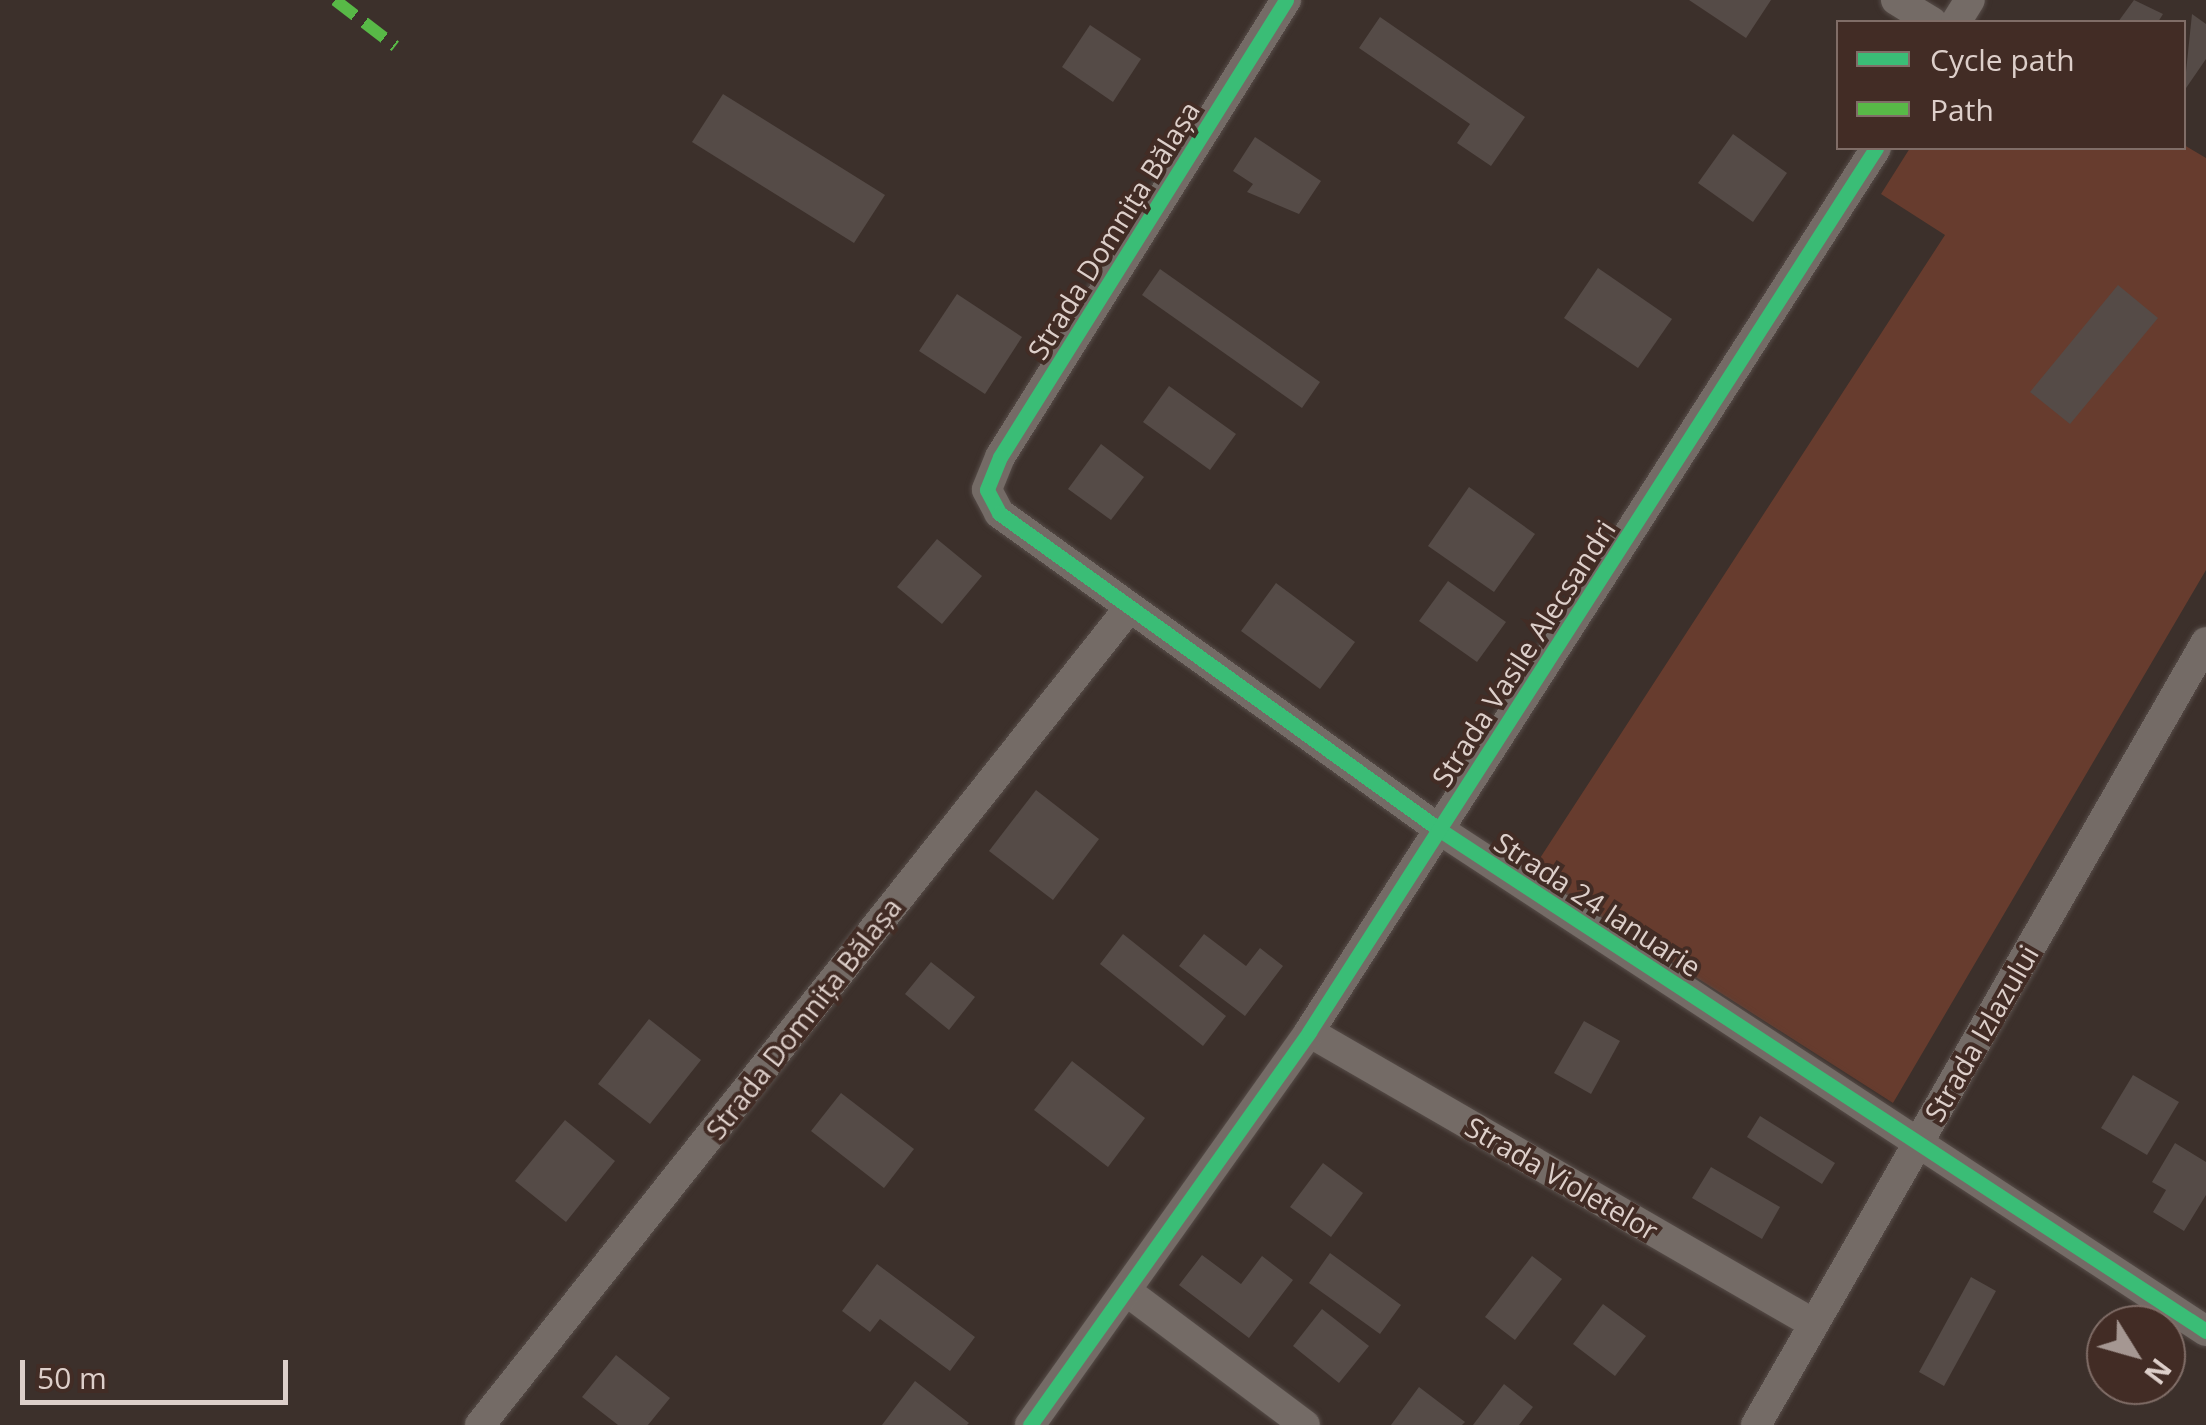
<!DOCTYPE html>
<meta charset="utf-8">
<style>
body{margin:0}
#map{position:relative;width:2206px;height:1425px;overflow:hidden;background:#3c302b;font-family:"Open Sans",sans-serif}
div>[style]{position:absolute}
.green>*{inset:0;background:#673c2e}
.building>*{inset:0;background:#554b47}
.roads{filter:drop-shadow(0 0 2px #564c48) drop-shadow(0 0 2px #564c48)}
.minor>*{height:30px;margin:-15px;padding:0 15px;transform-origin:15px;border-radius:15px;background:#746b66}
.quiet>*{height:12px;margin-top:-6px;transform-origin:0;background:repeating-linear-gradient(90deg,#58b947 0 25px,transparent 0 37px)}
.cycleway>*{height:15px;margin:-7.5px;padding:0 7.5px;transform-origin:7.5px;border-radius:7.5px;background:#3abd76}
span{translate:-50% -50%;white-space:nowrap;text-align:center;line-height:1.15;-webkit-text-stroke:8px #422c25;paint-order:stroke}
.street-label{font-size:28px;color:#ddcfca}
.legend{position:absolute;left:1836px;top:20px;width:350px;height:130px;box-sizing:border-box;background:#422c25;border:2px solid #806d67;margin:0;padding:12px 18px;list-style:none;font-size:30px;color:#ddcfca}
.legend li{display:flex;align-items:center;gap:20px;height:50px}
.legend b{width:50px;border:2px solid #806d67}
.north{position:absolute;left:2086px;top:1305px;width:100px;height:100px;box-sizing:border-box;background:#422c25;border:2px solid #806d67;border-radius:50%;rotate:127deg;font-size:28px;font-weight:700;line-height:40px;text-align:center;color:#ddcfca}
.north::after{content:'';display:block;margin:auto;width:35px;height:45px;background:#a59792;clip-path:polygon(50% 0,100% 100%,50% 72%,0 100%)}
.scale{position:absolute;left:20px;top:1360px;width:268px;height:45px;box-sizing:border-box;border:5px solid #ddcfca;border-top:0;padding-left:12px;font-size:30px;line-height:35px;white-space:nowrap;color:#ddcfca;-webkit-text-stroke:8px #422c25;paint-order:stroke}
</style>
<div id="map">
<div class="green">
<i style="clip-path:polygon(2184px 145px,2206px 158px,2206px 570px,1893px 1103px,1531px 872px,1945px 235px,1881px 194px,1910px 148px)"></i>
</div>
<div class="building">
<i style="clip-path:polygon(1689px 0,1771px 0,1746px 38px)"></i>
<i style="clip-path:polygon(2134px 0,2163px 14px,2158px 22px,2118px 22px)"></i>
<i style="clip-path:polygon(2192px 14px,2206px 24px,2206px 59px,2184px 91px)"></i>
<i style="clip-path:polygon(1380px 17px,1525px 117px,1491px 166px,1457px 143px,1470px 124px,1359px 48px)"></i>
<i style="clip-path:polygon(1090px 25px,1141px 59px,1113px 102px,1062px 67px)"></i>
<i style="clip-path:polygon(723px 94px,885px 195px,854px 243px,692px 142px)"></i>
<i style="clip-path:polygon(1733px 134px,1787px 173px,1753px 222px,1698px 183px)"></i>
<i style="clip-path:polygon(1255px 137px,1321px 181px,1299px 214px,1247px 192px,1253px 184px,1233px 171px)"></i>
<i style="clip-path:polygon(1598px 268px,1672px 319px,1638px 368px,1564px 318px)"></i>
<i style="clip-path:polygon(1160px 269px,1320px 382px,1302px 408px,1142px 295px)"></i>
<i style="clip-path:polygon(2118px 285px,2158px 318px,2070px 424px,2030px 392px)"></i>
<i style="clip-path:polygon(957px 294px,1022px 337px,985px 394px,919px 351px)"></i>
<i style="clip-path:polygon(1169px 386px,1236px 434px,1210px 470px,1143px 422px)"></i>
<i style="clip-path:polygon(1101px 444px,1144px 477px,1111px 520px,1068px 489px)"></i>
<i style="clip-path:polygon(1469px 487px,1535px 534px,1494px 592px,1428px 546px)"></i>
<i style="clip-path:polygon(937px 539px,982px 576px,942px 624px,897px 587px)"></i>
<i style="clip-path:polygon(1448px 581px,1506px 622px,1477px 662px,1419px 621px)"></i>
<i style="clip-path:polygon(1276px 583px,1355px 642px,1320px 689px,1241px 631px)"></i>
<i style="clip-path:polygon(1036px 790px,1099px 839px,1053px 900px,989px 851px)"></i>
<i style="clip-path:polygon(1123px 934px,1226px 1016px,1203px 1046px,1100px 964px)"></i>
<i style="clip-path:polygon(1204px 934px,1246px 966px,1260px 948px,1283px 966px,1245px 1016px,1179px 966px)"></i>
<i style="clip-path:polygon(931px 962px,975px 997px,949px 1030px,905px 994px)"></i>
<i style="clip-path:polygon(649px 1019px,701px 1060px,650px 1124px,598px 1084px)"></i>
<i style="clip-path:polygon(1584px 1021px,1620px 1041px,1591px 1094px,1554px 1073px)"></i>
<i style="clip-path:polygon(1072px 1061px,1145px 1118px,1108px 1167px,1034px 1110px)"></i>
<i style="clip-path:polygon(2133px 1075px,2179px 1102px,2147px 1155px,2101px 1128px)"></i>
<i style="clip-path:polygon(841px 1093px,914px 1149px,884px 1188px,811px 1131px)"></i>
<i style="clip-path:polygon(1760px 1116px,1835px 1163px,1822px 1184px,1747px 1137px)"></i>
<i style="clip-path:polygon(565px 1120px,615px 1161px,566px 1222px,515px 1181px)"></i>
<i style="clip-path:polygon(2175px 1143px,2206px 1162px,2206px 1195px,2184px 1231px,2153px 1212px,2166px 1190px,2152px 1182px)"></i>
<i style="clip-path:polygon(1323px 1163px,1363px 1193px,1331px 1237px,1290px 1207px)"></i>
<i style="clip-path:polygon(1711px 1167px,1780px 1207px,1762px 1239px,1692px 1198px)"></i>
<i style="clip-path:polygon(1330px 1253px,1401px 1305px,1380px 1334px,1309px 1283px)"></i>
<i style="clip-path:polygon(1202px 1255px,1241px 1284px,1262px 1256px,1293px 1280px,1249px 1338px,1179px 1285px)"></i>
<i style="clip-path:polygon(1532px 1256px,1562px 1279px,1515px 1340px,1485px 1317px)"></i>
<i style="clip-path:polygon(877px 1264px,975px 1337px,950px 1371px,880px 1319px,870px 1332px,842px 1311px)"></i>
<i style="clip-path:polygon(1971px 1277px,1996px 1291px,1944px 1386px,1919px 1372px)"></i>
<i style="clip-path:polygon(1603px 1304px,1646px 1336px,1615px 1376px,1573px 1344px)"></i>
<i style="clip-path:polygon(1322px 1309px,1369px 1346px,1339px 1383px,1293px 1346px)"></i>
<i style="clip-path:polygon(616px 1355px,670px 1398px,648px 1425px,618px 1425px,582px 1397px)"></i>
<i style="clip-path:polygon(915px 1381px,969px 1423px,967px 1425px,882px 1425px)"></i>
<i style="clip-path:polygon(1504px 1384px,1533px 1407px,1519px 1425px,1473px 1425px)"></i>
<i style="clip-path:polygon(1419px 1387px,1465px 1422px,1462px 1425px,1391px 1425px)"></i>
</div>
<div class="roads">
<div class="minor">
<i style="left:1286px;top:0;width:539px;rotate:122.04deg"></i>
<i style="left:1000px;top:457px;width:35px;rotate:112deg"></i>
<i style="left:987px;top:490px;width:26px;rotate:62deg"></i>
<i style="left:999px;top:513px;width:543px;rotate:35.71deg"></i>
<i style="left:1440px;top:830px;width:915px;rotate:33.19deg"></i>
<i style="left:1896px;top:0;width:42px;rotate:31.4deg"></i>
<i style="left:1956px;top:22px;width:26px;rotate:-58deg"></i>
<i style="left:1309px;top:1032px;width:583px;rotate:30.04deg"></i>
<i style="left:1129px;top:1293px;width:220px;rotate:36.9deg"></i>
<i style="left:480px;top:1425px;width:1038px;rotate:-51.53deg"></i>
<i style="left:1030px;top:1425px;width:482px;rotate:-54.6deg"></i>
<i style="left:1309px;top:1032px;width:1050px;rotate:-57.32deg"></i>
<i style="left:1756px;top:1425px;width:903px;rotate:-60.11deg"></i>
</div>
</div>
<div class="quiet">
<i style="left:335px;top:0;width:76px;rotate:37.5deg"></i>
</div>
<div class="cycleway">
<i style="left:1286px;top:0;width:539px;rotate:122.04deg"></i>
<i style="left:1000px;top:457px;width:35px;rotate:112deg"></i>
<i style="left:987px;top:490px;width:26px;rotate:62deg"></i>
<i style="left:999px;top:513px;width:543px;rotate:35.71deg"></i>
<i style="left:1440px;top:830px;width:915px;rotate:33.19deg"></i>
<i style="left:1030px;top:1425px;width:482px;rotate:-54.6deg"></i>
<i style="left:1309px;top:1032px;width:1050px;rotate:-57.32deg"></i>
</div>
<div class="street-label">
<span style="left:1113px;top:230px;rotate:-58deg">Strada Domnița Bălașa</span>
<span style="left:1523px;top:653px;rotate:-57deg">Strada Vasile Alecsandri</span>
<span style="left:1598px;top:904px;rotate:33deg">Strada 24 Ianuarie</span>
<span style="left:803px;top:1018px;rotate:-52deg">Strada Domnița Bălașa</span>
<span style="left:1981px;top:1033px;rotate:-60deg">Strada Izlazului</span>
<span style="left:1562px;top:1178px;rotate:30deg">Strada Violetelor</span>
</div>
<ul class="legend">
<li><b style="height:12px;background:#3abd76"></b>Cycle path</li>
<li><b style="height:12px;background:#58b947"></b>Path</li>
</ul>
<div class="north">N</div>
<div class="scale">50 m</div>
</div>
